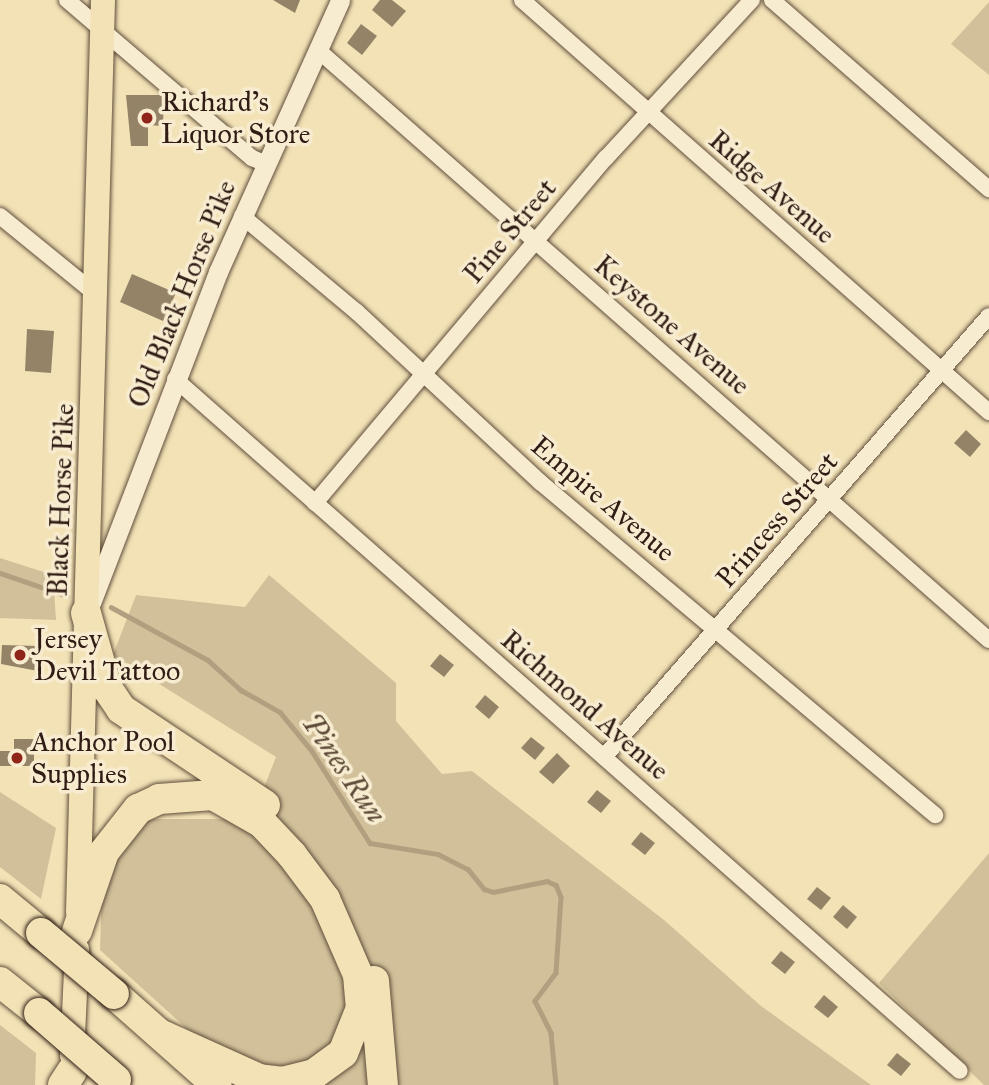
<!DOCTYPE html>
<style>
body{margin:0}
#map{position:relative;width:989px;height:1085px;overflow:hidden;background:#f3e2b6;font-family:"IM FELL Great Primer",serif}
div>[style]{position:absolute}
.green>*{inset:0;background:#d2c09a}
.stream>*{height:4.5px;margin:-2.25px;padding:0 2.25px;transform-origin:2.25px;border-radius:2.25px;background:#b19f7f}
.building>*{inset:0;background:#958368}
.roads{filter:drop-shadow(0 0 2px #614e3c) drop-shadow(0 0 2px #614e3c)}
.minor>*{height:16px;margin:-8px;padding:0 8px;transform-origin:8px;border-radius:8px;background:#f7ecd0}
.tertiary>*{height:19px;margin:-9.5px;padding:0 9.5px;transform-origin:9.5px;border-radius:9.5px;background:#f7ecd0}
.primary>*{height:24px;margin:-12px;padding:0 12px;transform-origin:12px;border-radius:12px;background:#f3e2b6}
.motorway>*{height:30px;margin:-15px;padding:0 15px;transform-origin:15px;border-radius:15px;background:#f3e2b6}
.bridges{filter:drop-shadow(0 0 2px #301c14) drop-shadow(0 0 2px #301c14)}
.motorway-bridge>*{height:30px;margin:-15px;padding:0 15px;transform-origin:15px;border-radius:15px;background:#f3e2b6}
.dots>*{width:19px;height:19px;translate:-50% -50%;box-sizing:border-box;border:4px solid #f7ecd0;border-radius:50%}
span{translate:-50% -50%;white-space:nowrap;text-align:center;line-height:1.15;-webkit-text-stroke:7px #f7ecd0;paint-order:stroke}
.poi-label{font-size:28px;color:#301c14}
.left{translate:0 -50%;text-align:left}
.street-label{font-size:28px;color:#301c14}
.water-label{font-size:30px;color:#5d4a39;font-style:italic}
</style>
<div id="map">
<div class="green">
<i style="clip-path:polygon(989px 2px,989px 75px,951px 44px)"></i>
<i style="clip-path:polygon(0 558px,53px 575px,56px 620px,0 618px)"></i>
<i style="clip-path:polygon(269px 575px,396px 683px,396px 721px,442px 774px,472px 771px,664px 920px,761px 1006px,871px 1085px,249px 1085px,100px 950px,104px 826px,135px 819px,238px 819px,263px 790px,276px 757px,113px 655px,136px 595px,245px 607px)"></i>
<i style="clip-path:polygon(0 792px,56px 828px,41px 899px,0 867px)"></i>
<i style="clip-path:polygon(989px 853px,989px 1085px,984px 1085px,879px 983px)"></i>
<i style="clip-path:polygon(0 1025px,36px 1053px,35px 1085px,0 1085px)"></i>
</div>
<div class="stream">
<i style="left:0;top:573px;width:71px;rotate:18.9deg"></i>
<i style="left:111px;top:607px;width:111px;rotate:28.7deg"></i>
<i style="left:208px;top:660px;width:45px;rotate:42.3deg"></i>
<i style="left:241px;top:690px;width:45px;rotate:29.4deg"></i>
<i style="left:280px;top:712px;width:50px;rotate:50.6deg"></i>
<i style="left:312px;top:751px;width:109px;rotate:57.8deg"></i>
<i style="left:370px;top:843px;width:69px;rotate:9.2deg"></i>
<i style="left:438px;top:854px;width:34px;rotate:27deg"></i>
<i style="left:468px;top:869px;width:26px;rotate:51deg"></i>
<i style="left:484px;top:889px;width:9px;rotate:18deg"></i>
<i style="left:493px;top:892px;width:55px;rotate:-11.5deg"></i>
<i style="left:547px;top:881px;width:10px;rotate:24deg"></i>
<i style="left:556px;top:885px;width:13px;rotate:67deg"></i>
<i style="left:561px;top:897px;width:76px;rotate:93.8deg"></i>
<i style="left:556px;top:973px;width:35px;rotate:127deg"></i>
<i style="left:535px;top:1001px;width:36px;rotate:63deg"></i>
<i style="left:551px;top:1033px;width:52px;rotate:84.5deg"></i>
</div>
<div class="building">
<i style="clip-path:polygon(273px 0,300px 0,295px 13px)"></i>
<i style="clip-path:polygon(380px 0,392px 0,406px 11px,392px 27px,372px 10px)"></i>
<i style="clip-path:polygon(361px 24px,377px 36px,362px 55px,347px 43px)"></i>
<i style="clip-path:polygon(126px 95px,164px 95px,163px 126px,148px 125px,148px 146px,131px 146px)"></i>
<i style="clip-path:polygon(132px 274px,176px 293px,163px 321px,120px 302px)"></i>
<i style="clip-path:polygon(27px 329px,54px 331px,51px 373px,25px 371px)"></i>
<i style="clip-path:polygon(966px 430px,981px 444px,970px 457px,954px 443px)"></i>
<i style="clip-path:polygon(2px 645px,39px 646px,38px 671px,1px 664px)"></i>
<i style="clip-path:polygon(440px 654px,454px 665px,444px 677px,430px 666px)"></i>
<i style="clip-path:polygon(485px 695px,499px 707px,489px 719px,475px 707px)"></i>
<i style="clip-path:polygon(531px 737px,545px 748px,535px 760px,521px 748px)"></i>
<i style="clip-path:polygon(14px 739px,34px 739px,34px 766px,0 766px,0 751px,14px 751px)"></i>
<i style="clip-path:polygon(557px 753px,570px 766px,553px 784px,539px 772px)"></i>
<i style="clip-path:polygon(597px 790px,611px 801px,601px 813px,587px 802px)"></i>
<i style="clip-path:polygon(641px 832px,655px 843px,645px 855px,631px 844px)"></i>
<i style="clip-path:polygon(817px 887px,831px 898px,821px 910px,807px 899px)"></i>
<i style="clip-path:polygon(843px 905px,857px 917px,847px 929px,833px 917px)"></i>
<i style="clip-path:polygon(781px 951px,795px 962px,785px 974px,771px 963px)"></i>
<i style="clip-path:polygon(824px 995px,838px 1007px,828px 1018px,814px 1007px)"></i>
<i style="clip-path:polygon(897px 1053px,911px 1064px,901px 1076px,887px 1065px)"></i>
</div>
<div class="roads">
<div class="minor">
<i style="left:67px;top:0;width:243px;rotate:40.5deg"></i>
<i style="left:252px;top:158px;width:16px;rotate:22deg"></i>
<i style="left:522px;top:0;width:623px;rotate:41.42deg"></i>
<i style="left:772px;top:0;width:288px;rotate:41.1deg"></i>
<i style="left:319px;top:51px;width:892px;rotate:41.32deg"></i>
<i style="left:0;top:216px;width:125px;rotate:39.2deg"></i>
<i style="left:242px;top:216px;width:150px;rotate:39.9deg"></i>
<i style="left:357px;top:312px;width:250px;rotate:42.9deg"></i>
<i style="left:540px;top:482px;width:517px;rotate:40.13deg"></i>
<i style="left:175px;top:379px;width:1046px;rotate:41.4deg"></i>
<i style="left:315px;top:503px;width:451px;rotate:-49.9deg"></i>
<i style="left:606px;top:158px;width:215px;rotate:-47.3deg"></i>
<i style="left:604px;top:757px;width:585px;rotate:-48.88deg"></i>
</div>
<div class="tertiary">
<i style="left:91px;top:603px;width:355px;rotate:-69deg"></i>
<i style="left:218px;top:272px;width:298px;rotate:-65.8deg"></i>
</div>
<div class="primary">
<i style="left:78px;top:912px;width:912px;rotate:-88.43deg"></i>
<i style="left:72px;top:1056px;width:107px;rotate:-87.3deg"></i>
</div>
<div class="motorway">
<i style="left:86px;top:613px;width:78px;rotate:74.4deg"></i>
<i style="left:107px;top:688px;width:25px;rotate:56deg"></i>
<i style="left:121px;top:709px;width:173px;rotate:33.7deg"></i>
<i style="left:0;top:899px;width:53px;rotate:39.7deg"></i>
<i style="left:77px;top:931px;width:83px;rotate:-71.1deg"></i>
<i style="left:104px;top:852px;width:55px;rotate:-51.7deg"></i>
<i style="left:138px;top:809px;width:23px;rotate:-25deg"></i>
<i style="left:159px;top:799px;width:54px;rotate:-4.2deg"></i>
<i style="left:213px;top:795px;width:56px;rotate:29.7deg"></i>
<i style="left:262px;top:823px;width:44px;rotate:46.8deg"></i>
<i style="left:292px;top:855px;width:55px;rotate:53.1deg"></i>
<i style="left:325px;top:899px;width:83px;rotate:66.5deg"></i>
<i style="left:358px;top:975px;width:33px;rotate:85deg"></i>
<i style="left:361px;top:1008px;width:48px;rotate:111.8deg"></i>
<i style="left:343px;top:1053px;width:36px;rotate:144deg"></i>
<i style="left:314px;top:1074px;width:32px;rotate:166deg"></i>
<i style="left:283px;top:1082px;width:24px;rotate:-173deg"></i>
<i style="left:259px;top:1079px;width:107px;rotate:-155.6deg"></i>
<i style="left:374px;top:981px;width:104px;rotate:85.1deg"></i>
<i style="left:0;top:982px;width:50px;rotate:38.5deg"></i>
<i style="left:114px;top:994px;width:137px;rotate:41.5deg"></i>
<i style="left:63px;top:1085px;width:17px;rotate:-57deg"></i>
</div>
</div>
<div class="bridges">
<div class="motorway-bridge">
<i style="left:41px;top:933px;width:95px;rotate:39.9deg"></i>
<i style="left:39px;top:1013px;width:102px;rotate:41deg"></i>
</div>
</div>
<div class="dots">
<i style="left:147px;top:118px;background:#8f2418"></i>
<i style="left:20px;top:655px;background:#8f2418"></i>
<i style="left:17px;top:758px;background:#8f2418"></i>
</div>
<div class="poi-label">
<span class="left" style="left:161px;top:118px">Richard's<br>Liquor Store</span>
<span class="left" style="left:34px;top:655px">Jersey<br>Devil Tattoo</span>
<span class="left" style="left:31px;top:758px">Anchor Pool<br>Supplies</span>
</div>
<div class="street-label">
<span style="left:772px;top:187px;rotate:41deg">Ridge Avenue</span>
<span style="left:510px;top:231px;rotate:-50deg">Pine Street</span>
<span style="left:182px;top:294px;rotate:-68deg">Old Black Horse Pike</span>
<span style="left:672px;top:325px;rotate:41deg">Keystone Avenue</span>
<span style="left:603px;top:499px;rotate:40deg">Empire Avenue</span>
<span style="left:61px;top:500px;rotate:-88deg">Black Horse Pike</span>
<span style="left:777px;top:520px;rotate:-49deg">Princess Street</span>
<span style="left:585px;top:705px;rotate:41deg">Richmond Avenue</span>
</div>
<div class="water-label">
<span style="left:344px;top:768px;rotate:56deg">Pines Run</span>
</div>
</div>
